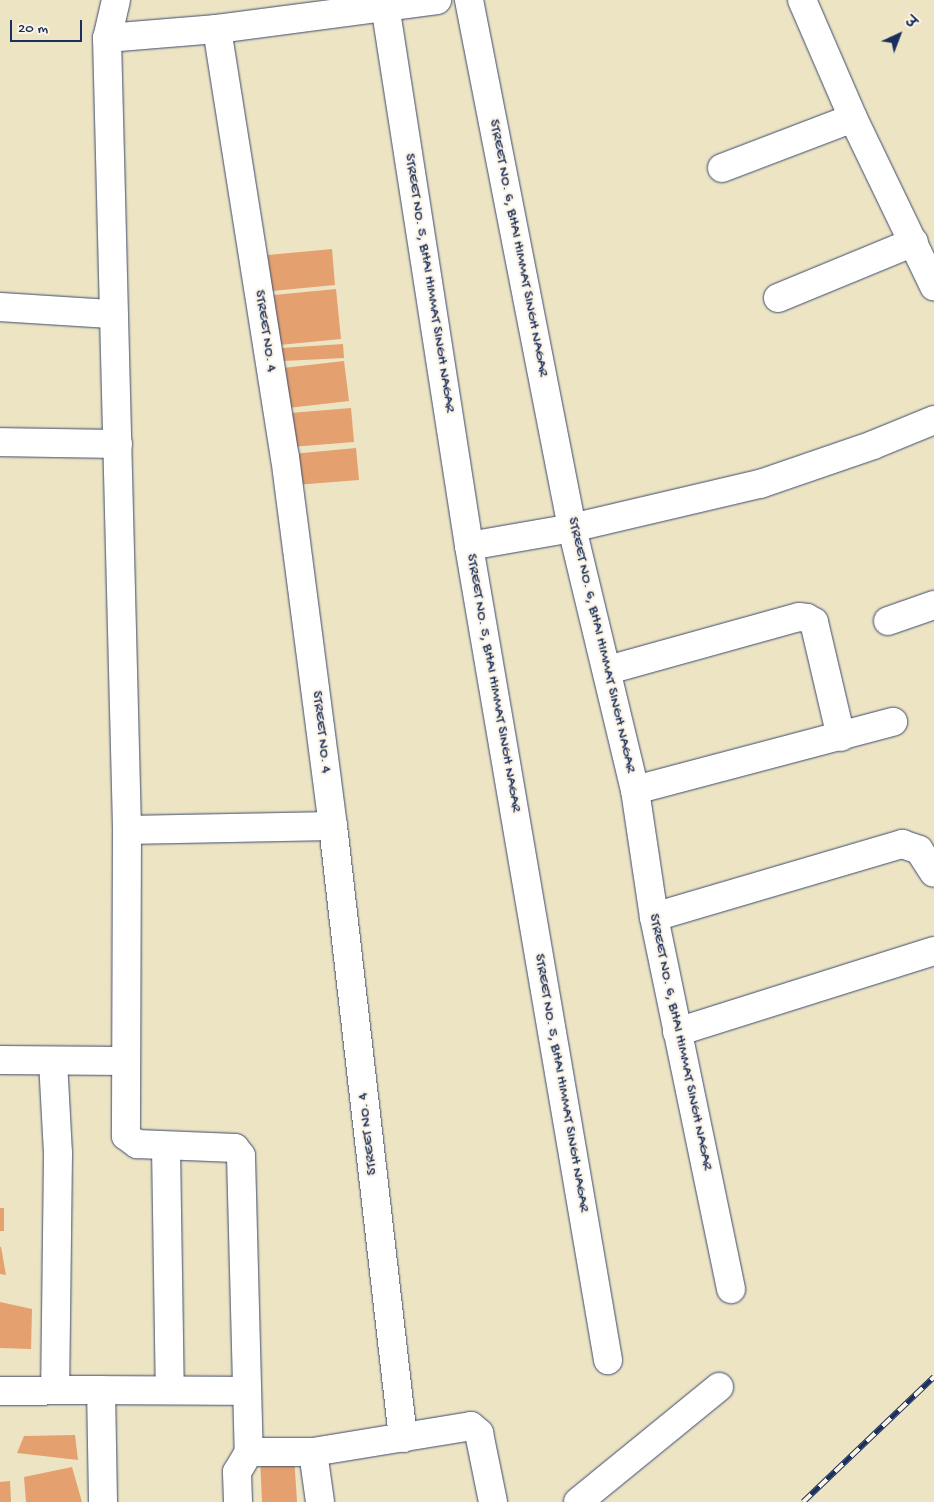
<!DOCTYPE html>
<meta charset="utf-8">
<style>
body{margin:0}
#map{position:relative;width:934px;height:1502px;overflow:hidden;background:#ede4c4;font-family:"Gochi Hand","Playpen Sans Deva",sans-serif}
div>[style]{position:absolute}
.building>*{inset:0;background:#e4a06e}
.roads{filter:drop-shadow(0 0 1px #3a4a6d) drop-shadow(0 0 1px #3a4a6d)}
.street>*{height:28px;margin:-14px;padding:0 14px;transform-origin:14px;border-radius:14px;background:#fff}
.rail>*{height:5.5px;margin-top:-2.75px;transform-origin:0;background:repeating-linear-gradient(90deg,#fcf5e5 0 11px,#1b2f5e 0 22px);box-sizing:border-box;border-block:1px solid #1b2f5e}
span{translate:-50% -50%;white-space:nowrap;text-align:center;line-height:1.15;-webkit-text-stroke:4.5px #fcf5e5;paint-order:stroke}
.street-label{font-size:15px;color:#1b2f5e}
.north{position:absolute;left:874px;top:10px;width:50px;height:50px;-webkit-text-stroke:4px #fcf5e5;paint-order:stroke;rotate:43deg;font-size:14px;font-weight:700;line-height:20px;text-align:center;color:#1b2f5e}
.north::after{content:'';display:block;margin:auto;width:18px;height:22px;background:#1b2f5e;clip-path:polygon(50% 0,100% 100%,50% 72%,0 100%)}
.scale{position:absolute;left:10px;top:20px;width:72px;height:22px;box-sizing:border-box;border:2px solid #1b2f5e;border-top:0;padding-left:6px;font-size:15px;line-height:18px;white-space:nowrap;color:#1b2f5e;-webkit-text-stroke:4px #fcf5e5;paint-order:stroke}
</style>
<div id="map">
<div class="building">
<i style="clip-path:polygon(332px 249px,335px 285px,272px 291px,268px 255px)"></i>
<i style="clip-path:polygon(336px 289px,341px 339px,279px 345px,274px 295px)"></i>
<i style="clip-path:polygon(343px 344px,344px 358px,283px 361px,282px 348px)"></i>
<i style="clip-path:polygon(344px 361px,349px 401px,288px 408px,283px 368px)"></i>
<i style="clip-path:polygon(351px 408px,354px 442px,291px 447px,290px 413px)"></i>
<i style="clip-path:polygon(356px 448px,359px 480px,295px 485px,292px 454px)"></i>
<i style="clip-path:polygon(0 1208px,4px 1208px,4px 1231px,0 1231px)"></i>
<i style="clip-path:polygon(0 1247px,1px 1247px,6px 1275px,0 1274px)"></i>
<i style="clip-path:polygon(0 1302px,32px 1309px,31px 1349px,0 1348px)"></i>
<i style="clip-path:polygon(75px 1435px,78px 1460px,17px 1453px,24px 1436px)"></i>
<i style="clip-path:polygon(294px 1455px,297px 1502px,262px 1502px,260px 1457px)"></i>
<i style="clip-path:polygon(72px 1467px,82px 1502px,26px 1502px,24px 1477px)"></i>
<i style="clip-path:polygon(10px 1481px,11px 1502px,0 1502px,0 1482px)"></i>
</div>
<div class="roads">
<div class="street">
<i style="left:116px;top:0;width:39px;rotate:103deg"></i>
<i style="left:107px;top:38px;width:110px;rotate:-4.7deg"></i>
<i style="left:217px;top:29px;width:222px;rotate:-7.5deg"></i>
<i style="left:469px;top:0;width:538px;rotate:78.96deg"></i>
<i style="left:572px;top:528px;width:269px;rotate:76.5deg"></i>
<i style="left:635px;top:790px;width:128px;rotate:81.5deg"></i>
<i style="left:654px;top:917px;width:380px;rotate:78.3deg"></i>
<i style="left:802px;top:0;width:129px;rotate:66.6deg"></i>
<i style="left:853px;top:118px;width:187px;rotate:64.3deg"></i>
<i style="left:385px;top:5px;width:547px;rotate:81.17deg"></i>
<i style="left:469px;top:546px;width:826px;rotate:80.31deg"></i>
<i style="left:217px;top:29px;width:433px;rotate:81deg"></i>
<i style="left:285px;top:457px;width:372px;rotate:82.6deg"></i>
<i style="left:333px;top:826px;width:616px;rotate:83.47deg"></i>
<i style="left:107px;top:38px;width:792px;rotate:88.55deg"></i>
<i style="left:127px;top:830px;width:306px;rotate:90.2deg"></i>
<i style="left:126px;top:1136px;width:14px;rotate:36deg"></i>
<i style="left:137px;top:1144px;width:98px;rotate:2.3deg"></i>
<i style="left:235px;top:1148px;width:10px;rotate:53deg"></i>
<i style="left:241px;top:1156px;width:296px;rotate:88.5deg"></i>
<i style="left:249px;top:1452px;width:64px"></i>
<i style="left:313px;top:1452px;width:160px;rotate:-9.3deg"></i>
<i style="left:471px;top:1426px;width:11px;rotate:41deg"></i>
<i style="left:479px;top:1433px;width:70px;rotate:78.5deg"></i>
<i style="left:722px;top:168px;width:140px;rotate:-20.9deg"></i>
<i style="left:778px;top:298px;width:147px;rotate:-22.4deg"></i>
<i style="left:0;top:307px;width:112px;rotate:3.6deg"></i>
<i style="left:0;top:442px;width:118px;rotate:1deg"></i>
<i style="left:469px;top:546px;width:105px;rotate:-9.9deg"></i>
<i style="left:572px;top:528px;width:193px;rotate:-13.2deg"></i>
<i style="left:760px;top:484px;width:120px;rotate:-19deg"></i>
<i style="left:873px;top:445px;width:66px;rotate:-22.3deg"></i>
<i style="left:888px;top:621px;width:49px;rotate:-19.2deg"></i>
<i style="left:608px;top:670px;width:198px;rotate:-15.5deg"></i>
<i style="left:799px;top:617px;width:8px;rotate:7deg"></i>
<i style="left:807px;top:618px;width:8px;rotate:30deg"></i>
<i style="left:814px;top:622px;width:118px;rotate:76.8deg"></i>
<i style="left:635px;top:790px;width:267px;rotate:-14.8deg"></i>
<i style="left:127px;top:830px;width:206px;rotate:-1.1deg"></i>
<i style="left:654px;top:917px;width:259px;rotate:-16.4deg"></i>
<i style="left:902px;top:844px;width:18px;rotate:19deg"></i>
<i style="left:919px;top:850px;width:27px;rotate:57deg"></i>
<i style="left:677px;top:1032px;width:269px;rotate:-17.5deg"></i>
<i style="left:0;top:1060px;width:124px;rotate:0.5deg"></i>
<i style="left:53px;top:1061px;width:93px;rotate:86.9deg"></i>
<i style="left:58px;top:1154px;width:236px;rotate:90.7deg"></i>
<i style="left:166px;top:1147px;width:243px;rotate:89.1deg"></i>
<i style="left:0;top:1391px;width:101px;rotate:-0.6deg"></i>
<i style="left:313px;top:1452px;width:50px;rotate:82deg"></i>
<i style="left:103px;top:1502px;width:112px;rotate:-91deg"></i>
<i style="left:101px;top:1390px;width:145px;rotate:0.4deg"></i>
<i style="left:238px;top:1502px;width:30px;rotate:-92deg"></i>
<i style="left:237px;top:1472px;width:23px;rotate:-59deg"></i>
<i style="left:578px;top:1502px;width:182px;rotate:-39.2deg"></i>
</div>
</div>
<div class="rail">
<i style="left:803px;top:1502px;width:181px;rotate:-43.7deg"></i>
</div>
<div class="street-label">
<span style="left:518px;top:248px;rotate:79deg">STREET NO. 6, BHAI HIMMAT SINGH NAGAR</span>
<span style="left:429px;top:283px;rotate:81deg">STREET NO. 5, BHAI HIMMAT SINGH NAGAR</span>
<span style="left:265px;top:331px;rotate:81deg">STREET NO. 4</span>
<span style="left:601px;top:645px;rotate:77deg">STREET NO. 6, BHAI HIMMAT SINGH NAGAR</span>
<span style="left:493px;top:683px;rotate:80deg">STREET NO. 5, BHAI HIMMAT SINGH NAGAR</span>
<span style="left:321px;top:732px;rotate:83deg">STREET NO. 4</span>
<span style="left:680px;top:1042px;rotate:78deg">STREET NO. 6, BHAI HIMMAT SINGH NAGAR</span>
<span style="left:561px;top:1083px;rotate:80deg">STREET NO. 5, BHAI HIMMAT SINGH NAGAR</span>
<span style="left:368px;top:1134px;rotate:-97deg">STREET NO. 4</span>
</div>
<div class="north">उ</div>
<div class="scale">20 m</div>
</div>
